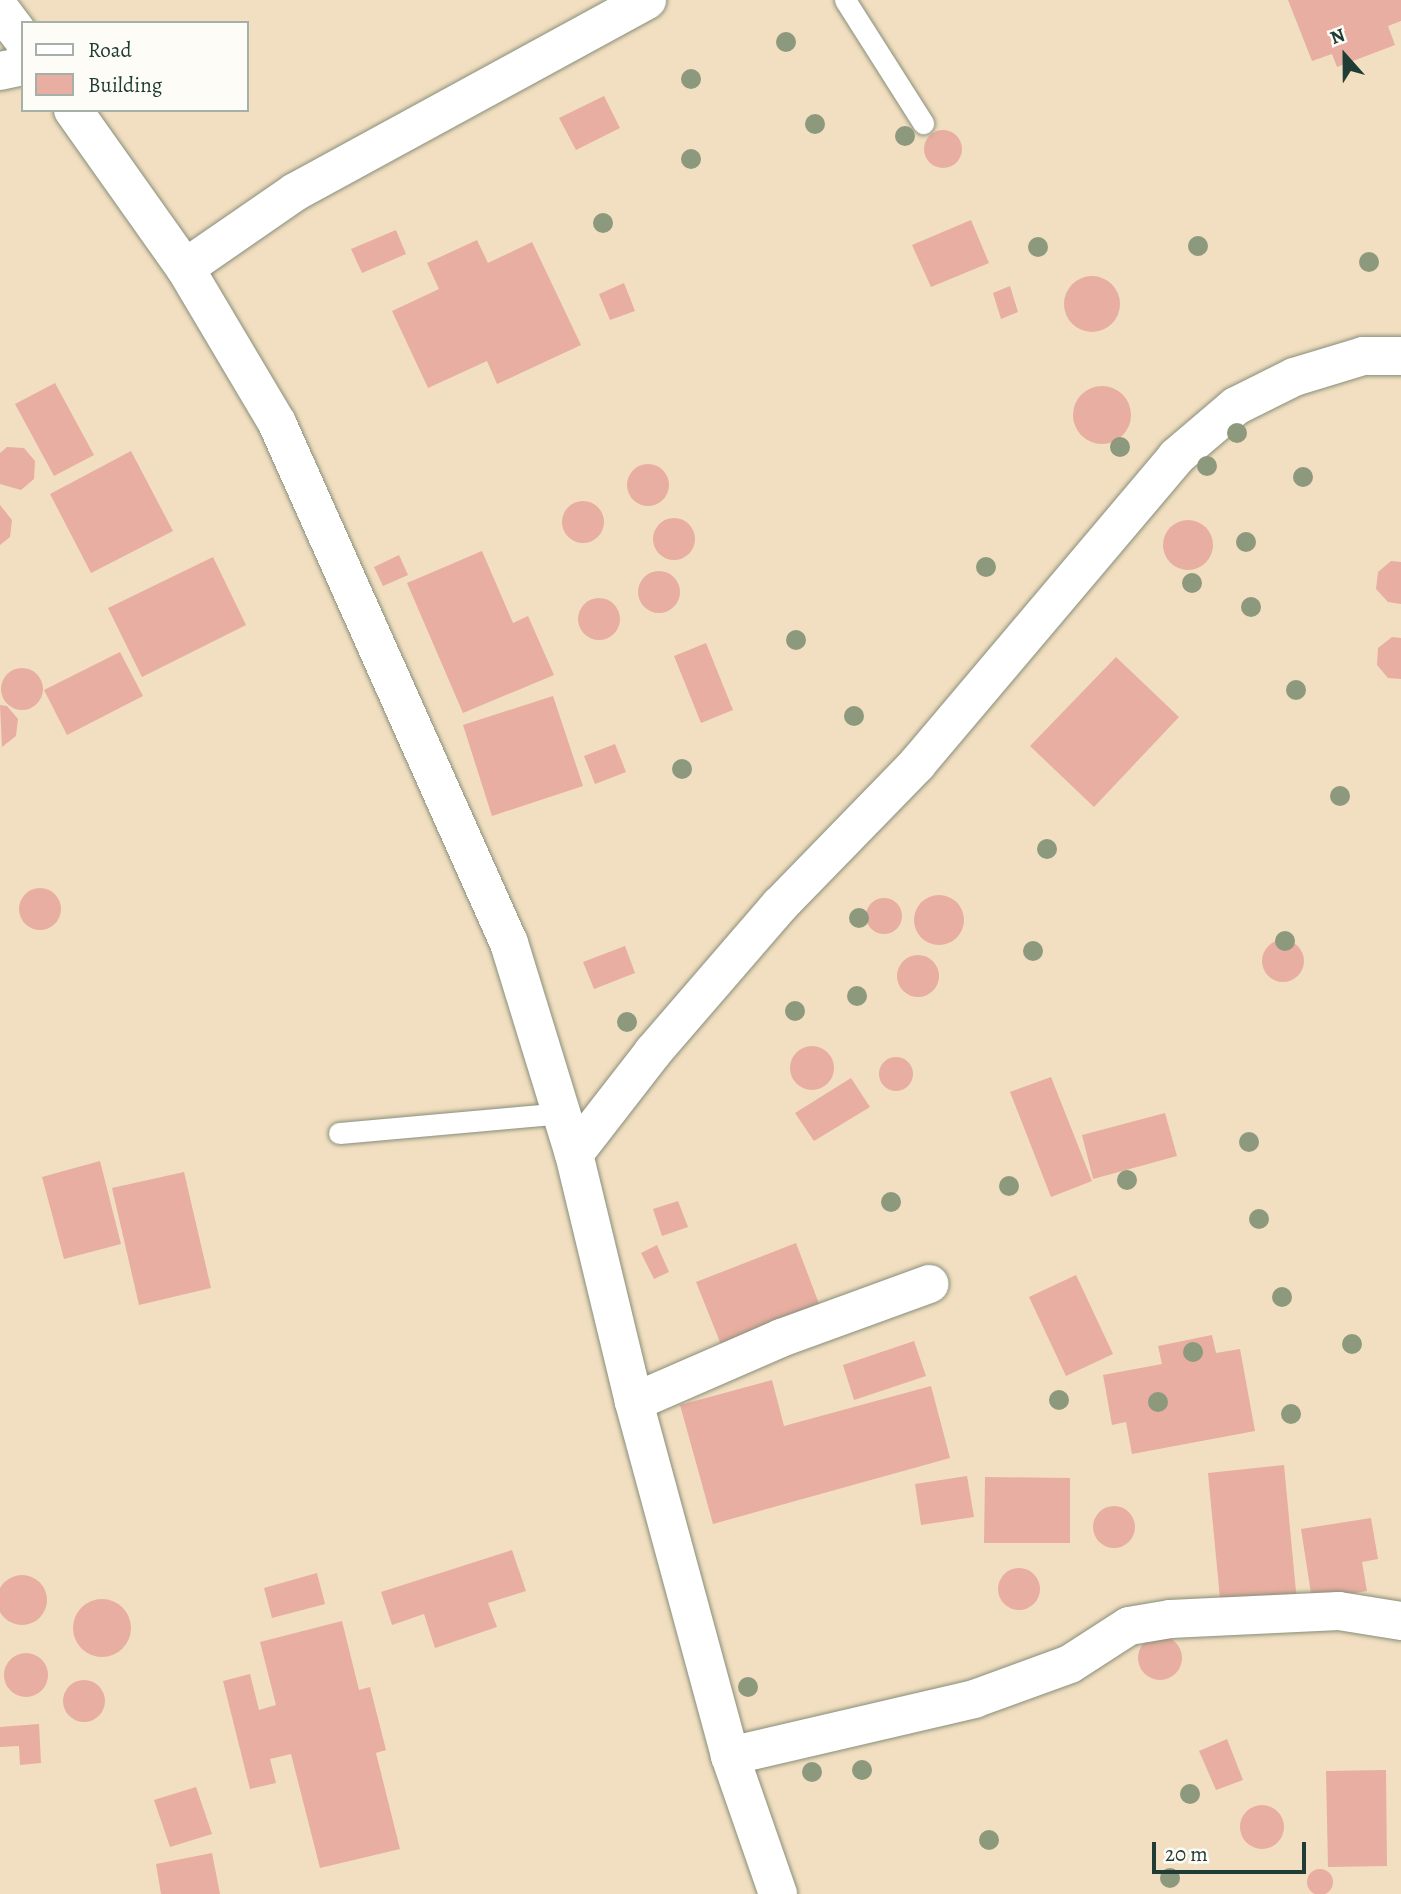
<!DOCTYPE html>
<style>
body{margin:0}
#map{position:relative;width:1401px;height:1894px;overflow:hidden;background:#f2dfc1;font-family:Alegreya,serif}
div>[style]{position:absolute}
.building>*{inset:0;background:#e7aea1}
.round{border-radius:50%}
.roads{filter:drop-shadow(0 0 2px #888e7a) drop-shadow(0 0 2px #888e7a)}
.service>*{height:21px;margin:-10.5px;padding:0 10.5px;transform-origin:10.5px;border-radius:10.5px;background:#fff}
.minor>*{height:38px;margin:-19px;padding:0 19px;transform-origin:19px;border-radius:19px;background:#fff}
.tertiary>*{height:38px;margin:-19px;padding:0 19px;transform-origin:19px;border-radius:19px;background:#fff}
.trees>*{width:20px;height:20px;margin:-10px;border-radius:50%;background:#8d997d}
span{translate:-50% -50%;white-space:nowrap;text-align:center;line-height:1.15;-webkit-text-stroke:6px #fdfcf7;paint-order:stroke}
.legend{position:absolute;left:21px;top:21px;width:228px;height:91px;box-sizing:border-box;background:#fdfcf7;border:2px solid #a4b0a9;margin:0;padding:9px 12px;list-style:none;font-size:21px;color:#1f3d34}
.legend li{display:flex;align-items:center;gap:14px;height:35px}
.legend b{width:35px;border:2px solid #a4b0a9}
.north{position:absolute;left:1310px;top:21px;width:70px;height:70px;-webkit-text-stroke:5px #fdfcf7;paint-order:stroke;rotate:339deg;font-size:19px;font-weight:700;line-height:28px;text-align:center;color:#1f3d34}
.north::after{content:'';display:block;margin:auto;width:24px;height:32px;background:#1f3d34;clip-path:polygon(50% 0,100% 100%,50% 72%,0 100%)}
.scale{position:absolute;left:1152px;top:1842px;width:154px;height:32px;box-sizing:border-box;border:4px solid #1f3d34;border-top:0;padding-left:9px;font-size:21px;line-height:24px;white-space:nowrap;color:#1f3d34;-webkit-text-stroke:5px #fdfcf7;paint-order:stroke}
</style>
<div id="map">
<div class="building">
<i style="clip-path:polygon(1288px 0,1401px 0,1401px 21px,1388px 26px,1395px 45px,1337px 67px,1332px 54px,1312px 61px)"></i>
<i style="clip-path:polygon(604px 96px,620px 128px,576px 150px,559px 118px)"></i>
<i class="round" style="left:924px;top:130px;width:38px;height:38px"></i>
<i style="clip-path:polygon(971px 220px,989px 263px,931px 287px,912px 245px)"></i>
<i style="clip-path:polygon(396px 230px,406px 254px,362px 273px,351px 249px)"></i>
<i style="clip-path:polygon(477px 240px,488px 263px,532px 242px,581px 345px,497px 384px,487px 361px,428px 388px,392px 311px,439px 289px,427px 263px)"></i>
<i class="round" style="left:1064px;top:276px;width:56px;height:56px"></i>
<i style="clip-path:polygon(624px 283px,635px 311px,610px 320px,599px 294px)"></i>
<i style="clip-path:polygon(1010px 286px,1018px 312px,1001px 319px,993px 293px)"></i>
<i style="clip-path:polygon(55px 383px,94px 455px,54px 476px,15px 404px)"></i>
<i class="round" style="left:1073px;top:386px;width:58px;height:58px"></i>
<i style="clip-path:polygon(7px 447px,24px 448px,35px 461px,34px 479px,21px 490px,0 484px,0 453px)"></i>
<i style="clip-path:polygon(131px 451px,173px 531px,91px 573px,50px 494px)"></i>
<i class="round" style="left:627px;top:464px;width:42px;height:42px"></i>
<i class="round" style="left:562px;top:501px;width:42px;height:42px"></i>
<i style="clip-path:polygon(0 505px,12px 520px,10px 537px,0 545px)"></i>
<i class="round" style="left:653px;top:518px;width:42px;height:42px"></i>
<i class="round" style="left:1163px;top:520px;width:50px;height:50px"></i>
<i style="clip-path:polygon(482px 551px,513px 623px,528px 616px,554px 675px,463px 713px,407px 583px)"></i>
<i style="clip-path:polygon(399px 555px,408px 575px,383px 586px,374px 567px)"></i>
<i style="clip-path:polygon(213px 557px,246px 625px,142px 677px,108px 608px)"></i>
<i style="clip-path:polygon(1391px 561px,1401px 562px,1401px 604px,1388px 602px,1376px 589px,1378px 572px)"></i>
<i class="round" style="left:638px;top:571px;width:42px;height:42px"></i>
<i class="round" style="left:578px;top:598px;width:42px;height:42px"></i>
<i style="clip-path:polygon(1392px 637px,1401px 638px,1401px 679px,1388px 678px,1377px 665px,1378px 648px)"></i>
<i style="clip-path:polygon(706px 643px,733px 710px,701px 723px,674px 656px)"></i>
<i style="clip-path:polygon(120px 652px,143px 696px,67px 735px,44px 690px)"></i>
<i style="clip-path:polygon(1116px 657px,1179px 717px,1094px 807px,1030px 746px)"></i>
<i class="round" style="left:1px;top:668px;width:42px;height:42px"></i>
<i style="clip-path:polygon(553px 696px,583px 786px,492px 816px,463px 725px)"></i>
<i style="clip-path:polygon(0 705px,7px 706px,18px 719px,16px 736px,2px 747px)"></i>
<i style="clip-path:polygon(615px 744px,626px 772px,595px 784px,584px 756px)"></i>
<i class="round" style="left:19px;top:888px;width:42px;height:42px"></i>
<i class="round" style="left:914px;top:895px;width:50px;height:50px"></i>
<i class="round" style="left:866px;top:898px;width:36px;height:36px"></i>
<i class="round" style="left:1262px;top:940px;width:42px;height:42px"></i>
<i style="clip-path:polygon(625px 946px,635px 973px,594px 989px,583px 962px)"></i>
<i class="round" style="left:897px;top:955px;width:42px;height:42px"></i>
<i class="round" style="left:790px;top:1046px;width:44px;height:44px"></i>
<i class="round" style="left:879px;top:1057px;width:34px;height:34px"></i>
<i style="clip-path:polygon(1051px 1077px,1092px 1181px,1051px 1197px,1010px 1092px)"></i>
<i style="clip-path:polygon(851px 1078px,870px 1107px,814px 1141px,795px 1113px)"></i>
<i style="clip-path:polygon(1165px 1113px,1177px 1156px,1093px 1179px,1082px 1135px)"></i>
<i style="clip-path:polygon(100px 1161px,121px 1244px,64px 1259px,42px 1177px)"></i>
<i style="clip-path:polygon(184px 1172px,211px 1288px,139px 1305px,112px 1188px)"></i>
<i style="clip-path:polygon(678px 1201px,688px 1227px,662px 1236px,653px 1209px)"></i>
<i style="clip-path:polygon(796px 1243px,821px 1309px,722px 1347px,696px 1282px)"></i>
<i style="clip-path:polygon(657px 1245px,669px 1272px,654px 1279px,641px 1253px)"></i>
<i style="clip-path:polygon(1076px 1275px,1113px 1354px,1066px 1376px,1029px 1297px)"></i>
<i style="clip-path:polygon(1212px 1335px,1216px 1353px,1240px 1349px,1255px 1431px,1132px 1454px,1126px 1422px,1112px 1425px,1103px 1375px,1162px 1364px,1158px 1346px)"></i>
<i style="clip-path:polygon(914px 1341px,926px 1376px,854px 1400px,843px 1365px)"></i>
<i style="clip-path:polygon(772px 1380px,784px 1426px,931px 1386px,950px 1458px,713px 1524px,680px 1405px)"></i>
<i style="clip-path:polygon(1284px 1465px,1297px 1602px,1221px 1609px,1208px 1473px)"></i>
<i style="clip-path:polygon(967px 1476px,974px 1517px,921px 1525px,915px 1484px)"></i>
<i style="clip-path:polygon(985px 1477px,1070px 1478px,1070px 1543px,984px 1543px)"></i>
<i class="round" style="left:1093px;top:1506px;width:42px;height:42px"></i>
<i style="clip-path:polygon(1371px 1518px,1378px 1559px,1362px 1562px,1367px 1591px,1312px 1600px,1301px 1529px)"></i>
<i style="clip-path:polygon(512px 1550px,526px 1591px,488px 1603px,497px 1627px,435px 1648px,424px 1614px,392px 1625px,381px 1592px)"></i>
<i class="round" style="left:998px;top:1568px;width:42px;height:42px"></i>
<i style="clip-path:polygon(317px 1573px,325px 1604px,272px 1618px,264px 1588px)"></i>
<i class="round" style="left:-3px;top:1575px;width:50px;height:50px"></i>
<i class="round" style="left:73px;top:1599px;width:58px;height:58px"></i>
<i style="clip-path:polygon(342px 1621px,359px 1690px,370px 1687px,386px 1750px,376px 1753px,400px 1849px,320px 1868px,291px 1754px,270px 1759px,276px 1783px,250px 1789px,223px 1681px,250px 1674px,259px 1710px,276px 1705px,260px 1642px)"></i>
<i class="round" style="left:1138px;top:1636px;width:44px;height:44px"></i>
<i class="round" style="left:4px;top:1653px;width:44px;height:44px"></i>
<i class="round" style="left:63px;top:1680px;width:42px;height:42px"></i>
<i style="clip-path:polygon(39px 1724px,41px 1763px,20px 1765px,19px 1746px,0 1747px,0 1727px)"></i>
<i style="clip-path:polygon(1227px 1739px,1243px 1780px,1216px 1790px,1199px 1751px)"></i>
<i style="clip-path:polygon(1386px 1770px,1387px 1866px,1328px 1867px,1326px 1771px)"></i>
<i style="clip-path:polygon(196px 1787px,212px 1834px,170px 1847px,154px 1800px)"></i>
<i class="round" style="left:1240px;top:1805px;width:44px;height:44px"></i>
<i style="clip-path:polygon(212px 1853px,220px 1894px,161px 1894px,156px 1864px)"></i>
<i class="round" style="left:1307px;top:1869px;width:26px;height:26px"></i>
</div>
<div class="roads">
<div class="service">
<i style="left:845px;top:0;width:146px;rotate:57.6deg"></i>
<i style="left:339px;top:1133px;width:223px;rotate:-5.1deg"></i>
</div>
<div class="minor">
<i style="left:0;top:71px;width:24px;rotate:-12deg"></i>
<i style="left:185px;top:268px;width:134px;rotate:-34.6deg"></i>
<i style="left:295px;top:192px;width:401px;rotate:-28.6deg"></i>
<i style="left:574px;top:1154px;width:129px;rotate:-52.2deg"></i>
<i style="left:653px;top:1052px;width:194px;rotate:-49.2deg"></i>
<i style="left:780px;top:905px;width:197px;rotate:-45.8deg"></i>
<i style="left:917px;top:764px;width:402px;rotate:-49.8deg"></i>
<i style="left:1176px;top:457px;width:79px;rotate:-40.4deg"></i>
<i style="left:1236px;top:406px;width:65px;rotate:-26.6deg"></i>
<i style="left:1294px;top:377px;width:72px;rotate:-16.9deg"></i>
<i style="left:1363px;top:356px;width:38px"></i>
<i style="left:634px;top:1402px;width:160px;rotate:-23.5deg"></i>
<i style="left:781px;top:1338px;width:158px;rotate:-20deg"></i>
<i style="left:730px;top:1756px;width:251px;rotate:-13.1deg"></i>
<i style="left:974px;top:1699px;width:102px;rotate:-20deg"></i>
<i style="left:1070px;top:1664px;width:70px;rotate:-32.8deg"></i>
<i style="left:1129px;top:1626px;width:42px;rotate:-9.7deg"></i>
<i style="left:1170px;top:1619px;width:169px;rotate:-2.7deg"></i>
<i style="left:1339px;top:1611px;width:63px;rotate:9.2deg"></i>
</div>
<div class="tertiary">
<i style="left:0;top:9px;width:39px;rotate:53deg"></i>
<i style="left:73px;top:110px;width:194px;rotate:54.7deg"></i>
<i style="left:185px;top:268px;width:180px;rotate:59.3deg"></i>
<i style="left:277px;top:423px;width:569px;rotate:65.96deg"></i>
<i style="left:509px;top:943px;width:221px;rotate:72.9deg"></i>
<i style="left:574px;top:1154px;width:255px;rotate:76.4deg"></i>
<i style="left:634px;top:1402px;width:367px;rotate:74.8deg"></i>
<i style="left:730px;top:1756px;width:146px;rotate:70.8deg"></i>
</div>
</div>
<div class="trees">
<i style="left:786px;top:42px"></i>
<i style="left:691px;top:79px"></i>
<i style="left:815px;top:124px"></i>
<i style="left:905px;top:136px"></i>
<i style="left:691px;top:159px"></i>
<i style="left:603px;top:223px"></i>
<i style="left:1198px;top:246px"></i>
<i style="left:1038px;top:247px"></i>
<i style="left:1369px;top:262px"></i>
<i style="left:1237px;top:433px"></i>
<i style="left:1120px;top:447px"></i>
<i style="left:1207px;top:466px"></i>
<i style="left:1303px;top:477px"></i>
<i style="left:1246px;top:542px"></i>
<i style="left:986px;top:567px"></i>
<i style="left:1192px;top:583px"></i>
<i style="left:1251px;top:607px"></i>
<i style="left:796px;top:640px"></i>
<i style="left:1296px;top:690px"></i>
<i style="left:854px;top:716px"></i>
<i style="left:682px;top:769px"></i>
<i style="left:1340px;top:796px"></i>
<i style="left:1047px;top:849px"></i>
<i style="left:859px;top:918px"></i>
<i style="left:1285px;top:941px"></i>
<i style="left:1033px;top:951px"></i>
<i style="left:857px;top:996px"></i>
<i style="left:795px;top:1011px"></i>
<i style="left:627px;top:1022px"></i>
<i style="left:1249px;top:1142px"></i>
<i style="left:1127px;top:1180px"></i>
<i style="left:1009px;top:1186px"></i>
<i style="left:891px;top:1202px"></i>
<i style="left:1259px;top:1219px"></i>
<i style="left:1282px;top:1297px"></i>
<i style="left:1352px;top:1344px"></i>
<i style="left:1193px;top:1352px"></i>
<i style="left:1059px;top:1400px"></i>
<i style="left:1158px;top:1402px"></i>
<i style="left:1291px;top:1414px"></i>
<i style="left:748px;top:1687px"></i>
<i style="left:862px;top:1770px"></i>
<i style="left:812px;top:1772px"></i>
<i style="left:1190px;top:1794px"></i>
<i style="left:989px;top:1840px"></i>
<i style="left:1170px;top:1878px"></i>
</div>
<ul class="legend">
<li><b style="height:9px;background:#fff"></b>Road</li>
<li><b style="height:19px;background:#e7aea1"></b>Building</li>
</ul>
<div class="north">N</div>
<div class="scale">20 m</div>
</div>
